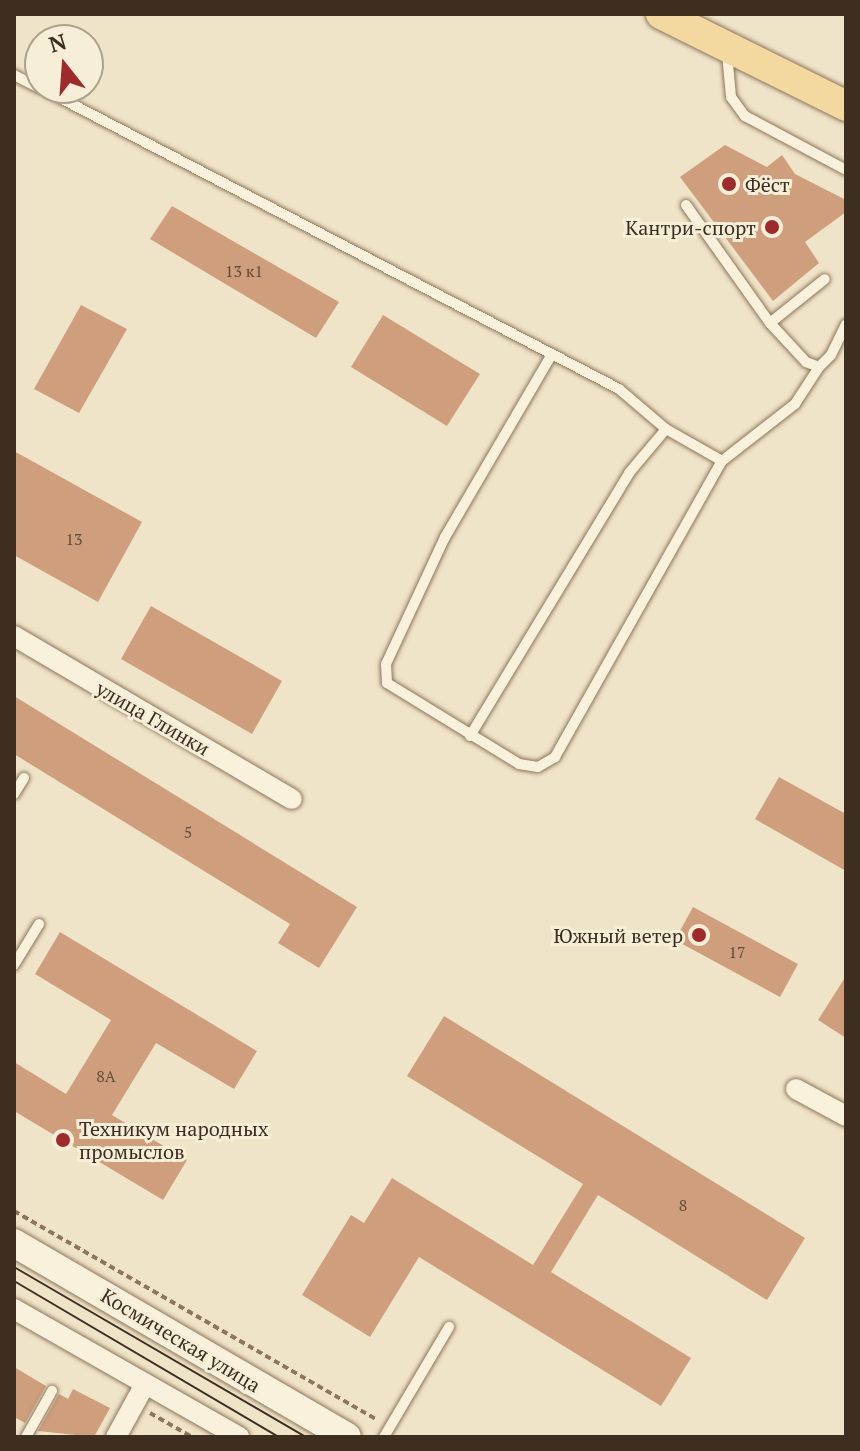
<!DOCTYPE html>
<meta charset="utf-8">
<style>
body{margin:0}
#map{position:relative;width:860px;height:1451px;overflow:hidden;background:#f0e4c8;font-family:"PT Serif",serif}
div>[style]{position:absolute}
.building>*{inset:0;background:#cf9f7d}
.path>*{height:4px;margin-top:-2px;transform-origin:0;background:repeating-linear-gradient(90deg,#8d765c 0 6px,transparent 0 10px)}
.roads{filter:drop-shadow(0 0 2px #8d765c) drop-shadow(0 0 2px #8d765c)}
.lane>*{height:10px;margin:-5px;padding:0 5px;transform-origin:5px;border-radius:5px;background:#faf1dc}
.street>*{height:20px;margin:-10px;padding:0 10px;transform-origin:10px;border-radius:10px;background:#faf1dc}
.secondary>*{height:28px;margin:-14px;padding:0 14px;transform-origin:14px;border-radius:14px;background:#faf1dc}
.primary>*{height:30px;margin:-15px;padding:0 15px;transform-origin:15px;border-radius:15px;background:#f3d9a0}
.tram>*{height:2px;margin:-1px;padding:0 1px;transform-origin:1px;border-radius:1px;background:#3d2e20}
.dots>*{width:22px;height:22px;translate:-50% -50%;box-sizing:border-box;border:4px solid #f7eed8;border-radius:50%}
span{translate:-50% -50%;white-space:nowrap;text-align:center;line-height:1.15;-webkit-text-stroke:6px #f7eed8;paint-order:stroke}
.number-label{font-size:16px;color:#624a37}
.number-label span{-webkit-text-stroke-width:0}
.poi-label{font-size:20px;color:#3d2e20}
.left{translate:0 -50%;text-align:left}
.right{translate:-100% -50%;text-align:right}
.street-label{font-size:20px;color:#3d2e20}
.frame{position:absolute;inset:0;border:16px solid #3d2e20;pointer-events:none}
.north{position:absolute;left:24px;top:24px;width:80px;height:80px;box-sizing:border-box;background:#f7eed8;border:2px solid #ada18e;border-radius:50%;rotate:343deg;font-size:22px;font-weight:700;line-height:32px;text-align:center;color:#3d2e20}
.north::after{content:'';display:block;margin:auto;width:28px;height:36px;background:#9e2a2b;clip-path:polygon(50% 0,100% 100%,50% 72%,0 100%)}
</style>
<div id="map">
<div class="building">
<i style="clip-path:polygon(725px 145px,767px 167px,782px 155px,795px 174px,846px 200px,846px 212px,805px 242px,819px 263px,773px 301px,680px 177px)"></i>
<i style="clip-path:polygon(172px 206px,339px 302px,316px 338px,150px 239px)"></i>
<i style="clip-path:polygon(81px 305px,127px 329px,79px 413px,34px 389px)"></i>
<i style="clip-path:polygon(383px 315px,480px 374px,447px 426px,351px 367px)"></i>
<i style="clip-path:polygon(14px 451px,142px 522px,98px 602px,14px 555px)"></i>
<i style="clip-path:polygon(151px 606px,282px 681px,252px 734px,121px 659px)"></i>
<i style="clip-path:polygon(14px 696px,357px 907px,319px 968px,278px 943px,290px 924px,14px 754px)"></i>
<i style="clip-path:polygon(779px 777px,846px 814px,846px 871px,755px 819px)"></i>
<i style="clip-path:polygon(693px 907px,798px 964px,780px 997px,675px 940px)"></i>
<i style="clip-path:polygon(60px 932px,257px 1051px,234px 1089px,156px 1043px,112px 1115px,187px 1160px,163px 1200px,14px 1111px,14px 1062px,66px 1094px,111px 1020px,35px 974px)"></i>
<i style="clip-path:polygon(846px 976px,846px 1038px,818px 1020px)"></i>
<i style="clip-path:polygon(444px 1016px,805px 1238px,767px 1300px,598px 1195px,551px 1272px,691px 1358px,661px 1406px,419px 1257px,370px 1337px,302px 1295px,351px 1215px,364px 1223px,392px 1178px,533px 1265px,583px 1184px,407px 1076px)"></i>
<i style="clip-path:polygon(14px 1367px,46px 1386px,25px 1423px,14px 1417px)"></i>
<i style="clip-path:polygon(73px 1389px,110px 1408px,94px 1437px,38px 1431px,59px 1394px,68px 1399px)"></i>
</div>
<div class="path">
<i style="left:14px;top:1211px;width:419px;rotate:29.9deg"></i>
<i style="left:150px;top:1413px;width:48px;rotate:29.7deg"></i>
</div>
<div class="roads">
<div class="lane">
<i style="left:727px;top:53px;width:44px;rotate:84.8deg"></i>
<i style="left:731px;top:97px;width:24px;rotate:54deg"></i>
<i style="left:745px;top:116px;width:115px;rotate:28.1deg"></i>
<i style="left:14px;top:75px;width:29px;rotate:27deg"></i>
<i style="left:41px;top:88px;width:652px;rotate:27.51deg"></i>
<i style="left:619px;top:389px;width:62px;rotate:40.4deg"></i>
<i style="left:666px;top:429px;width:64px;rotate:29.7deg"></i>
<i style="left:686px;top:205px;width:145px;rotate:54.6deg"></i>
<i style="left:770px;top:323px;width:53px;rotate:47.3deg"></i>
<i style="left:806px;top:362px;width:14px;rotate:21deg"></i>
<i style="left:819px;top:367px;width:17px;rotate:-45deg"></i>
<i style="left:831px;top:355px;width:34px;rotate:-64deg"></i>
<i style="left:770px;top:323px;width:70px;rotate:-38.7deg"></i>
<i style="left:552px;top:354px;width:212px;rotate:120.3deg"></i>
<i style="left:445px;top:537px;width:140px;rotate:114.9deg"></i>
<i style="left:386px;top:664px;width:19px;rotate:87deg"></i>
<i style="left:387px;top:683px;width:155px;rotate:31.5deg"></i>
<i style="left:519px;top:764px;width:19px;rotate:9deg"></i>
<i style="left:538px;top:767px;width:20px;rotate:-30deg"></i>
<i style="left:555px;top:757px;width:340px;rotate:-60.6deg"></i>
<i style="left:722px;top:461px;width:93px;rotate:-38deg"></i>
<i style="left:795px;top:404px;width:44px;rotate:-57deg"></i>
<i style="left:470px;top:736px;width:307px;rotate:-58.8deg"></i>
<i style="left:629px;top:473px;width:57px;rotate:-49.9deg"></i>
<i style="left:14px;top:794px;width:19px;rotate:-58deg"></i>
<i style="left:14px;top:965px;width:48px;rotate:-58.6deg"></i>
<i style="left:26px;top:1437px;width:53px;rotate:-60.5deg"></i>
<i style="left:384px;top:1437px;width:128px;rotate:-59.4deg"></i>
</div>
<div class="street">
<i style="left:14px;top:636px;width:322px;rotate:30.4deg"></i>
<i style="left:796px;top:1089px;width:57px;rotate:28.4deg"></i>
<i style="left:14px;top:1309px;width:259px;rotate:29.6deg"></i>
<i style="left:116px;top:1437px;width:58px;rotate:-61.2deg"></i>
</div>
<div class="secondary">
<i style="left:14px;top:1243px;width:385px;rotate:30.2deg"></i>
</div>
<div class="primary">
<i style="left:661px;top:14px;width:207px;rotate:26.4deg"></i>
</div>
</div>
<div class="tram">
<i style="left:14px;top:1267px;width:338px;rotate:30.2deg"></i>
<i style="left:14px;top:1281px;width:308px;rotate:30.5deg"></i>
</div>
<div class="dots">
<i style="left:729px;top:184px;background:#9e2a2b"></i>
<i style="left:772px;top:227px;background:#9e2a2b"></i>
<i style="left:699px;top:935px;background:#9e2a2b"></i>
<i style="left:63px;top:1140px;background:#9e2a2b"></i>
</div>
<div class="number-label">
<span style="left:244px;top:271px">13 к1</span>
<span style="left:74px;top:539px">13</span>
<span style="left:188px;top:832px">5</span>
<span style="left:737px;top:952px">17</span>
<span style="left:106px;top:1076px">8А</span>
<span style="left:683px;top:1205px">8</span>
</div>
<div class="poi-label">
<span class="left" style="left:745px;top:184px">Фёст</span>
<span class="right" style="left:756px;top:227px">Кантри-спорт</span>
<span class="right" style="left:683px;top:935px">Южный ветер</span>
<span class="left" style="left:79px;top:1140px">Техникум народных<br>промыслов</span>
</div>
<div class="street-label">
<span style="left:153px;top:718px;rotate:30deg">улица Глинки</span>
<span style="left:181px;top:1340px;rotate:31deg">Космическая улица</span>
</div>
<div class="frame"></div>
<div class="north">N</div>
</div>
